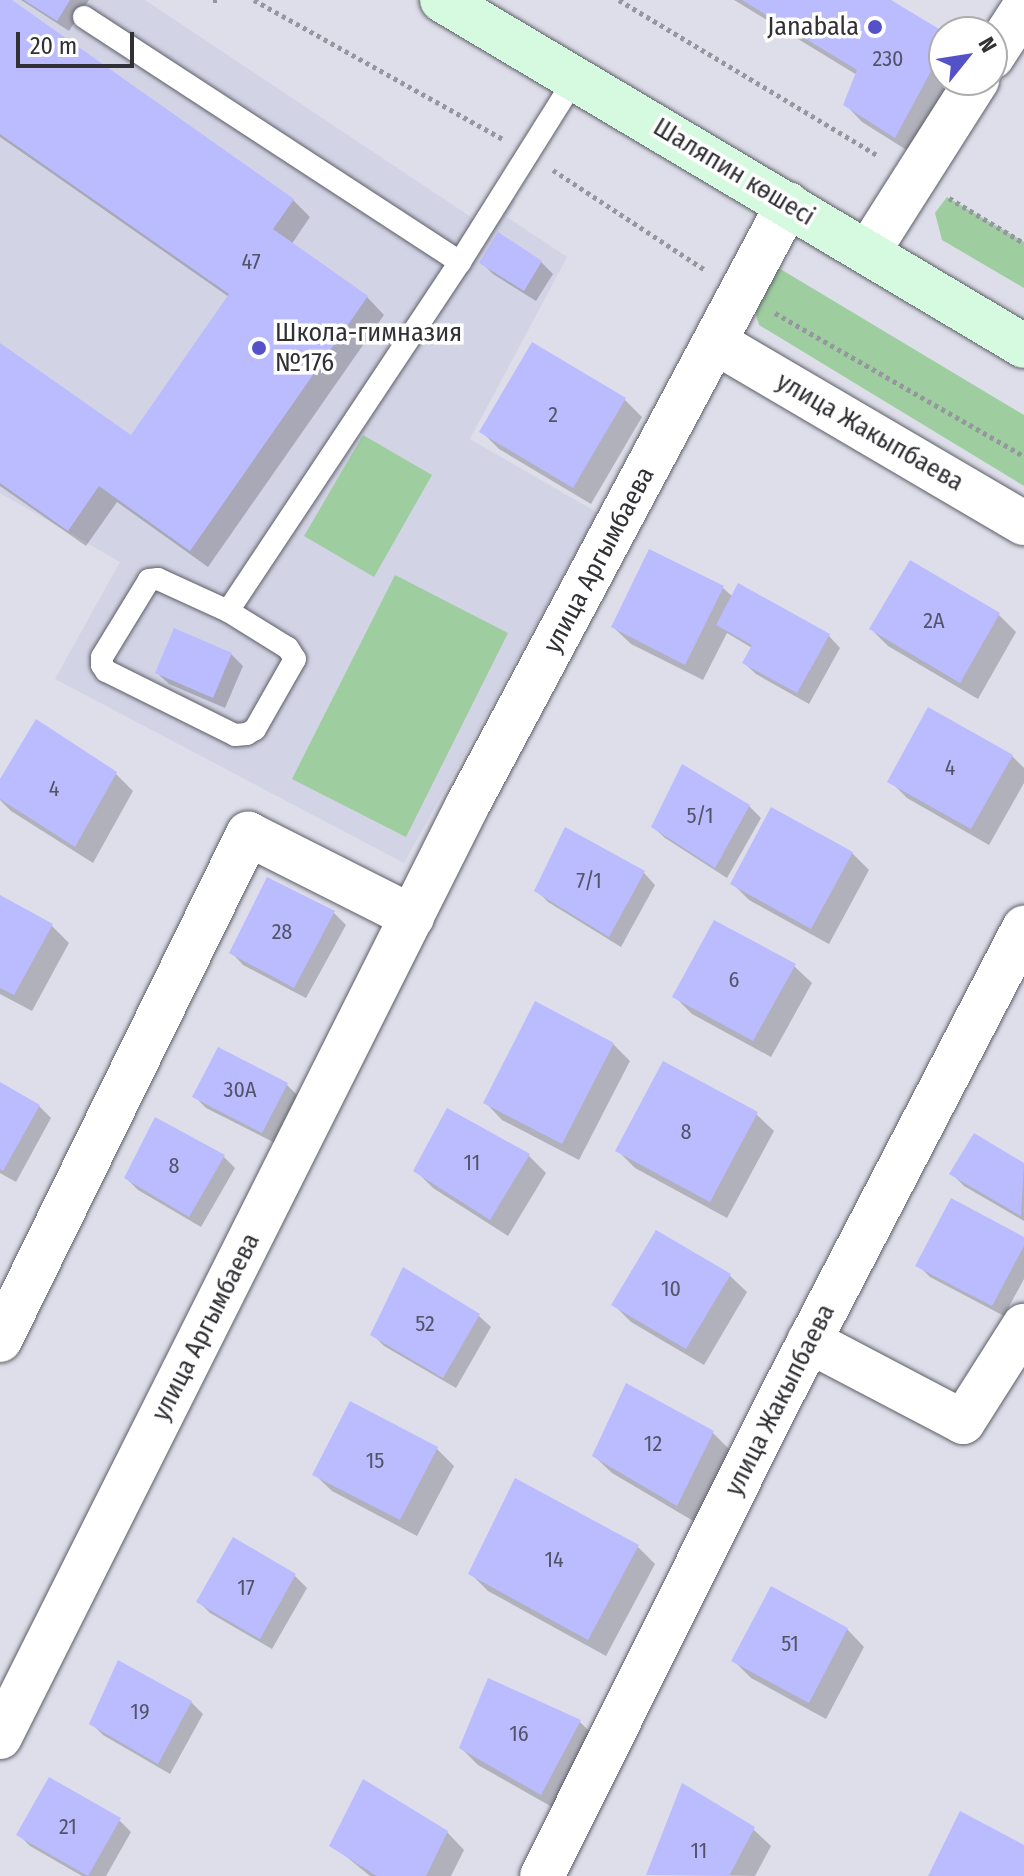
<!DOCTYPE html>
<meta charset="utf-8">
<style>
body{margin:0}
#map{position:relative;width:1024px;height:1876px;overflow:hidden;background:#dddee9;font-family:"Fira Sans Condensed",sans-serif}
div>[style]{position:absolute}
.built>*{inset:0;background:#d2d3e5}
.green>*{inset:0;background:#9ecea0}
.shadow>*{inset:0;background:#0003}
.building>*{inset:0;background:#babcff}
.path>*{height:5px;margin-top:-2.5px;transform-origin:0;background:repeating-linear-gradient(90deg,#95969e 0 4px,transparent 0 8px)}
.roads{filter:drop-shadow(0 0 2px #5d5e67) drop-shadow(0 0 2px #5d5e67)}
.lane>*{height:22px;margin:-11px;padding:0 11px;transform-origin:11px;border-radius:11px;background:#fff}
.street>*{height:44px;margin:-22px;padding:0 22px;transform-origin:22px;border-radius:22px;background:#fff}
.secondary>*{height:44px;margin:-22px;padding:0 22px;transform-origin:22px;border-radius:22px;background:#d5fadf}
.dots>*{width:22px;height:22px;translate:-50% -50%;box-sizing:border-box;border:4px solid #fff;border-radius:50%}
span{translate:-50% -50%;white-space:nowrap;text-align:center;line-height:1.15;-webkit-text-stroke:7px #fff;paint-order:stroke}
.number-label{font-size:22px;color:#535468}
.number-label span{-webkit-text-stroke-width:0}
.poi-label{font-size:26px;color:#313135}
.right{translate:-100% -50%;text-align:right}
.left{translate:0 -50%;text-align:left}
.street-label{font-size:26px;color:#313135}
.north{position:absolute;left:928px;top:16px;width:80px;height:80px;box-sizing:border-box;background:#fff;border:2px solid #adadae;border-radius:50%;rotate:60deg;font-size:22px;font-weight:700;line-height:32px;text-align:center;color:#313135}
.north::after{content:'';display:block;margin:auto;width:28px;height:36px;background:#5552c9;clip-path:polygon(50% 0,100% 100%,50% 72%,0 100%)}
.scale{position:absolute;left:16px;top:32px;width:118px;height:36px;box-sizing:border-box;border:4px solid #313135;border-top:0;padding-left:10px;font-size:24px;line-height:28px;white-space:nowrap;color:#313135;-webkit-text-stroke:6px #fff;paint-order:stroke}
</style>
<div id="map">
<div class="built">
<i style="clip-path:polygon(0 0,145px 0,474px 219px,495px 191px,516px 202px,507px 217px,567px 257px,470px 439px,598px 513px,404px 863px,55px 679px,120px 562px,0 493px)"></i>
</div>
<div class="green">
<i style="clip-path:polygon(947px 197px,1024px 242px,1024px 288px,942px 240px,935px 213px)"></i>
<i style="clip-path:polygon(762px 258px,1024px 415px,1024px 486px,759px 325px,747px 285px)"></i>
<i style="clip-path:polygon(363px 435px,432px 475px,374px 577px,304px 536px)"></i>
<i style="clip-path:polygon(395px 575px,508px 633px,406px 837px,292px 779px)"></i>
</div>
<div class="shadow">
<i style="clip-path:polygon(0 0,8px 0,293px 200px,310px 217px,291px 245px,367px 297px,384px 315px,208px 567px,117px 502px,86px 546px,0 486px,0 346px,132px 438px,229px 297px,0 137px)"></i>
<i style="clip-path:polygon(21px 0,89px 0,69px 31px)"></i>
<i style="clip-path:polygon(734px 0,887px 0,944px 35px,944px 80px,952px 80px,913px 154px,862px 122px,845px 104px,857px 75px)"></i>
<i style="clip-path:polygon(541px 262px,553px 274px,536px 301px,493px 274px,482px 263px)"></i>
<i style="clip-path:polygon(625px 400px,642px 417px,591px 504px,499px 449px,482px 432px)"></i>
<i style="clip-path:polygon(723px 588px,733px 597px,829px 636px,840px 648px,809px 704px,756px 674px,744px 663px,752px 648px,727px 633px,703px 680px,631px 644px,613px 627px)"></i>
<i style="clip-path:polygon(999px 615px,1016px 632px,978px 699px,888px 646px,871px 629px)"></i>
<i style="clip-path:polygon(231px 654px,243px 666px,225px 708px,169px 684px,157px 673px)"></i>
<i style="clip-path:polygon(1012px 756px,1024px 768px,1024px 783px,989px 845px,907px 798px,890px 781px)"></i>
<i style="clip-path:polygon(116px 774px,133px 791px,93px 863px,11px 811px,0 800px,0 783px)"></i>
<i style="clip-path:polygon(749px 806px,761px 818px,727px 878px,665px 838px,653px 827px)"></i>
<i style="clip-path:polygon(852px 853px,869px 870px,829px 944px,749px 900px,732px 883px)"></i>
<i style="clip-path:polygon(644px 873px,655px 885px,621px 947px,548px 902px,536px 890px)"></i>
<i style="clip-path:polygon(268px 879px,334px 913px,346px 925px,306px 998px,243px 965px,232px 953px)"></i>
<i style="clip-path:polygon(0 897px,52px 926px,69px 943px,32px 1011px,0 994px)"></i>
<i style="clip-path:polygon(794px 966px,812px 983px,771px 1057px,692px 1014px,674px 996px)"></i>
<i style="clip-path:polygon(613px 1044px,630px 1061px,579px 1160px,502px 1120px,485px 1102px)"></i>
<i style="clip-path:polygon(0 1084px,39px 1106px,51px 1118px,16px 1182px,0 1173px)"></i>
<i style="clip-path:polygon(287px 1085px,299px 1097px,275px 1143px,206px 1108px,194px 1096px)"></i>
<i style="clip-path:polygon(448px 1111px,529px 1156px,546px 1173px,508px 1236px,433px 1188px,416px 1171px)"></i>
<i style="clip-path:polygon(756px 1114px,774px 1131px,727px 1218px,635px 1168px,618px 1151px)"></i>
<i style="clip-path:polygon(975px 1136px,1024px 1165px,1024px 1221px,964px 1186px,952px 1174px)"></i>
<i style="clip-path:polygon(223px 1156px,235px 1168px,201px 1227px,138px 1190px,126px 1178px)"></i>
<i style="clip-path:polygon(1024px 1239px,1024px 1279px,1004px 1316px,930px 1277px,918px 1265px)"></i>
<i style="clip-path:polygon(729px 1275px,747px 1292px,704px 1365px,631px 1322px,614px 1305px)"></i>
<i style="clip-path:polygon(479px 1316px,491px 1327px,456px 1388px,384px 1346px,372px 1334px)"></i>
<i style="clip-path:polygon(712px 1432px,730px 1450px,695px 1522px,612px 1473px,594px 1456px)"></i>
<i style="clip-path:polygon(436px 1448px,454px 1466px,417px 1536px,332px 1491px,314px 1474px)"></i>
<i style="clip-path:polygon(516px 1481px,638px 1547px,655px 1564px,606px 1656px,488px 1591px,471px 1574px)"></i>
<i style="clip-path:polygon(234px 1540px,295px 1576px,307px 1588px,272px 1649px,210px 1613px,198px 1601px)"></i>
<i style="clip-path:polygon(847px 1629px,864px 1647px,826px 1719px,751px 1678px,734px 1661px)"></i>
<i style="clip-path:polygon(489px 1681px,580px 1722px,597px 1739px,559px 1811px,478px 1765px,461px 1748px)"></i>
<i style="clip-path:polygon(191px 1702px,203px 1714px,170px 1774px,103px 1735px,91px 1723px)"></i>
<i style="clip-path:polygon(119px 1820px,131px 1832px,106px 1876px,82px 1876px,30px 1846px,19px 1835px)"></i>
<i style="clip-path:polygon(753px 1829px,771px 1846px,755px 1876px,649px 1874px)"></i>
<i style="clip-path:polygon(447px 1832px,464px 1850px,451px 1876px,370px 1876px,332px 1845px)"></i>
</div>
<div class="building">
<i style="clip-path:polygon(0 0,12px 0,294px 199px,273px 229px,368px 296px,190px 551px,99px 486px,68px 531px,0 483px,0 343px,131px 435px,229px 294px,0 134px)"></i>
<i style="clip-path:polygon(24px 0,70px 0,57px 21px)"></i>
<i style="clip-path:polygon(742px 0,891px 0,944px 32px,944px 47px,895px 138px,843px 105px,857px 70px)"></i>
<i style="clip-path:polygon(498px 232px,542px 261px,524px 291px,479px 263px)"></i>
<i style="clip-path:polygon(532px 342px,626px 398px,573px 488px,479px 432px)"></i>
<i style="clip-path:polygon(649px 549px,724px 586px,685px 665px,611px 627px)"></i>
<i style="clip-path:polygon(910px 560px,1000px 613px,960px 683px,869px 629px)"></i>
<i style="clip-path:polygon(738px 583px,830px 634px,797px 693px,742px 663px,752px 645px,716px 625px)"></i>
<i style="clip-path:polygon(174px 628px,232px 653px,213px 698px,155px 673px)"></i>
<i style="clip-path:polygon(928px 707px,1013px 755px,971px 829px,887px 782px)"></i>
<i style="clip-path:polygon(36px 719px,117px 772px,75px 847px,0 799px,0 779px)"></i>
<i style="clip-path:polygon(682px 764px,750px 805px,715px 868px,651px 827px)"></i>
<i style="clip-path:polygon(771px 807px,853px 852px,811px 929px,730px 884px)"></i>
<i style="clip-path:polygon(565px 827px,645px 871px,609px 937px,534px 891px)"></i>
<i style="clip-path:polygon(267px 877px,335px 911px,294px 988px,229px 953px)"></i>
<i style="clip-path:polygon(0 895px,53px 924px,14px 995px,0 988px)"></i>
<i style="clip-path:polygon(714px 920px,796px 964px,753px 1041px,672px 997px)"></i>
<i style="clip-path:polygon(535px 1001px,614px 1043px,562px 1144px,483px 1103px)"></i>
<i style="clip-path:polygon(218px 1047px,288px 1083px,262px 1133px,192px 1097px)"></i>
<i style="clip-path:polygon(663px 1061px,758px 1112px,710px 1202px,615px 1151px)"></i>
<i style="clip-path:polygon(0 1082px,40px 1105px,3px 1171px,0 1169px)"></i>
<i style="clip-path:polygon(447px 1108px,530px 1154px,490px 1220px,413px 1171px)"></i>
<i style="clip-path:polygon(155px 1117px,225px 1155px,189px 1217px,124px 1178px)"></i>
<i style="clip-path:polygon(974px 1133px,1024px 1163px,1021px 1216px,949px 1174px)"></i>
<i style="clip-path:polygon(951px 1198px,1024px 1237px,1024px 1246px,992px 1306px,915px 1266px)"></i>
<i style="clip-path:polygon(656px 1230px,731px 1274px,686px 1349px,611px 1305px)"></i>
<i style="clip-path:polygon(403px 1267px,480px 1314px,443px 1378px,370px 1335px)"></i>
<i style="clip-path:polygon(626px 1383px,714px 1431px,677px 1506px,592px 1456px)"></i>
<i style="clip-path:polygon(350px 1401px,438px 1447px,400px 1520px,312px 1475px)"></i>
<i style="clip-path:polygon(515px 1478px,639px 1545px,588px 1640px,468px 1574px)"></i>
<i style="clip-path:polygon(233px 1537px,296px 1574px,260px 1639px,196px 1602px)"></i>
<i style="clip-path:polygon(771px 1586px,848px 1628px,809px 1703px,731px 1661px)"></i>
<i style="clip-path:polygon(118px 1660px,192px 1701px,158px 1764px,89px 1724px)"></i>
<i style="clip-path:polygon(488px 1678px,581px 1720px,541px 1795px,459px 1748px)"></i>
<i style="clip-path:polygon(49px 1777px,121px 1818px,88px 1876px,16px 1835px)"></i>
<i style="clip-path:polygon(363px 1779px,448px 1831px,426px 1876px,377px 1876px,329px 1846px)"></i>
<i style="clip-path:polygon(682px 1783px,755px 1827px,729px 1876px,646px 1875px)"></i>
<i style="clip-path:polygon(960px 1811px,1024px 1845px,1024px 1876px,928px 1876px)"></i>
</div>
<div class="path">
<i style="left:213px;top:0;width:5px"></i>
<i style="left:254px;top:0;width:287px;rotate:29.2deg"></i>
<i style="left:619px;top:0;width:303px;rotate:31deg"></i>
<i style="left:553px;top:170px;width:182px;rotate:33.3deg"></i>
<i style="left:949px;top:198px;width:87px;rotate:31deg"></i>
<i style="left:775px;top:313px;width:287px;rotate:29.9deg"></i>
</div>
<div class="roads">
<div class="lane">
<i style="left:84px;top:17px;width:449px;rotate:33.1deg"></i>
<i style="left:228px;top:611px;width:70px;rotate:31.7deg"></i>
<i style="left:288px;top:648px;width:13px;rotate:58deg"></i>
<i style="left:295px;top:659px;width:81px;rotate:119.7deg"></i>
<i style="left:255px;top:729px;width:9px;rotate:148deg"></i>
<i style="left:247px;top:734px;width:12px;rotate:175deg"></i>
<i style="left:235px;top:735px;width:144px;rotate:-153.6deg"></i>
<i style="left:106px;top:671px;width:7px;rotate:-124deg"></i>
<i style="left:102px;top:665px;width:8px;rotate:-90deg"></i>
<i style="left:102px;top:657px;width:90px;rotate:-58.6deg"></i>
<i style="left:149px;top:580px;width:9px;rotate:-6deg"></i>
<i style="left:158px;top:579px;width:77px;rotate:24.6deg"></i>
<i style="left:228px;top:611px;width:419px;rotate:-56.4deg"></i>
<i style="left:460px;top:262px;width:218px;rotate:-57.9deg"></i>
</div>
<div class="street">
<i style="left:992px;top:57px;width:59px;rotate:-56.9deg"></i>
<i style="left:868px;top:252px;width:204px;rotate:-57.6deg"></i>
<i style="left:715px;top:342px;width:358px;rotate:30.4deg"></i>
<i style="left:0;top:1340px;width:564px;rotate:-63.89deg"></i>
<i style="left:248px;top:834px;width:184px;rotate:26.8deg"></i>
<i style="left:809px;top:1341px;width:174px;rotate:27.7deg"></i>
<i style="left:963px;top:1422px;width:114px;rotate:-57.6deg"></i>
<i style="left:0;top:1737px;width:1042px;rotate:-63.36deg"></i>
<i style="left:467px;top:806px;width:682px;rotate:-61.93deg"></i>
<i style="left:542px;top:1876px;width:534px;rotate:-63.53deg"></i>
<i style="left:780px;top:1398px;width:530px;rotate:-62.56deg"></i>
</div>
<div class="secondary">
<i style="left:442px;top:0;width:677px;rotate:30.73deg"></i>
</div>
</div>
<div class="dots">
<i style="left:875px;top:27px;background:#5552c9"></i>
<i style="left:259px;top:348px;background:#5552c9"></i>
</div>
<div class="number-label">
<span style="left:888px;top:59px">230</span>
<span style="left:251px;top:262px">47</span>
<span style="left:553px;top:415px">2</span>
<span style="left:934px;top:621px">2А</span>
<span style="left:950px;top:768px">4</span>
<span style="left:54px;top:789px">4</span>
<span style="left:700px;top:816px">5/1</span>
<span style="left:589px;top:881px">7/1</span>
<span style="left:282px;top:932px">28</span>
<span style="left:734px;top:980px">6</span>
<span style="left:240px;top:1090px">30А</span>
<span style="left:686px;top:1132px">8</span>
<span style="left:472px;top:1163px">11</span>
<span style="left:174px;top:1166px">8</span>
<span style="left:671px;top:1289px">10</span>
<span style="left:425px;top:1324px">52</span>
<span style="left:653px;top:1444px">12</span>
<span style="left:375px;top:1461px">15</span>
<span style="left:554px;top:1560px">14</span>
<span style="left:246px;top:1588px">17</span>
<span style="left:790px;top:1644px">51</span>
<span style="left:140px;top:1712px">19</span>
<span style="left:519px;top:1734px">16</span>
<span style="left:68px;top:1827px">21</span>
<span style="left:699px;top:1851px">11</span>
</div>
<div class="poi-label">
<span class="right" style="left:859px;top:27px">Janabala</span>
<span class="left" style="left:275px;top:348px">Школа-гимназия<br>№176</span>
</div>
<div class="street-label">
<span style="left:734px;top:172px;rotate:31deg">Шаляпин көшесі</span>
<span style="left:870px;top:432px;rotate:30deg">улица Жакыпбаева</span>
<span style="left:599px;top:560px;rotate:-62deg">улица Аргымбаева</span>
<span style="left:206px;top:1327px;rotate:-63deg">улица Аргымбаева</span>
<span style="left:780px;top:1400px;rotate:-63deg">улица Жакыпбаева</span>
</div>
<div class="north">N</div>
<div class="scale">20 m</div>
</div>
